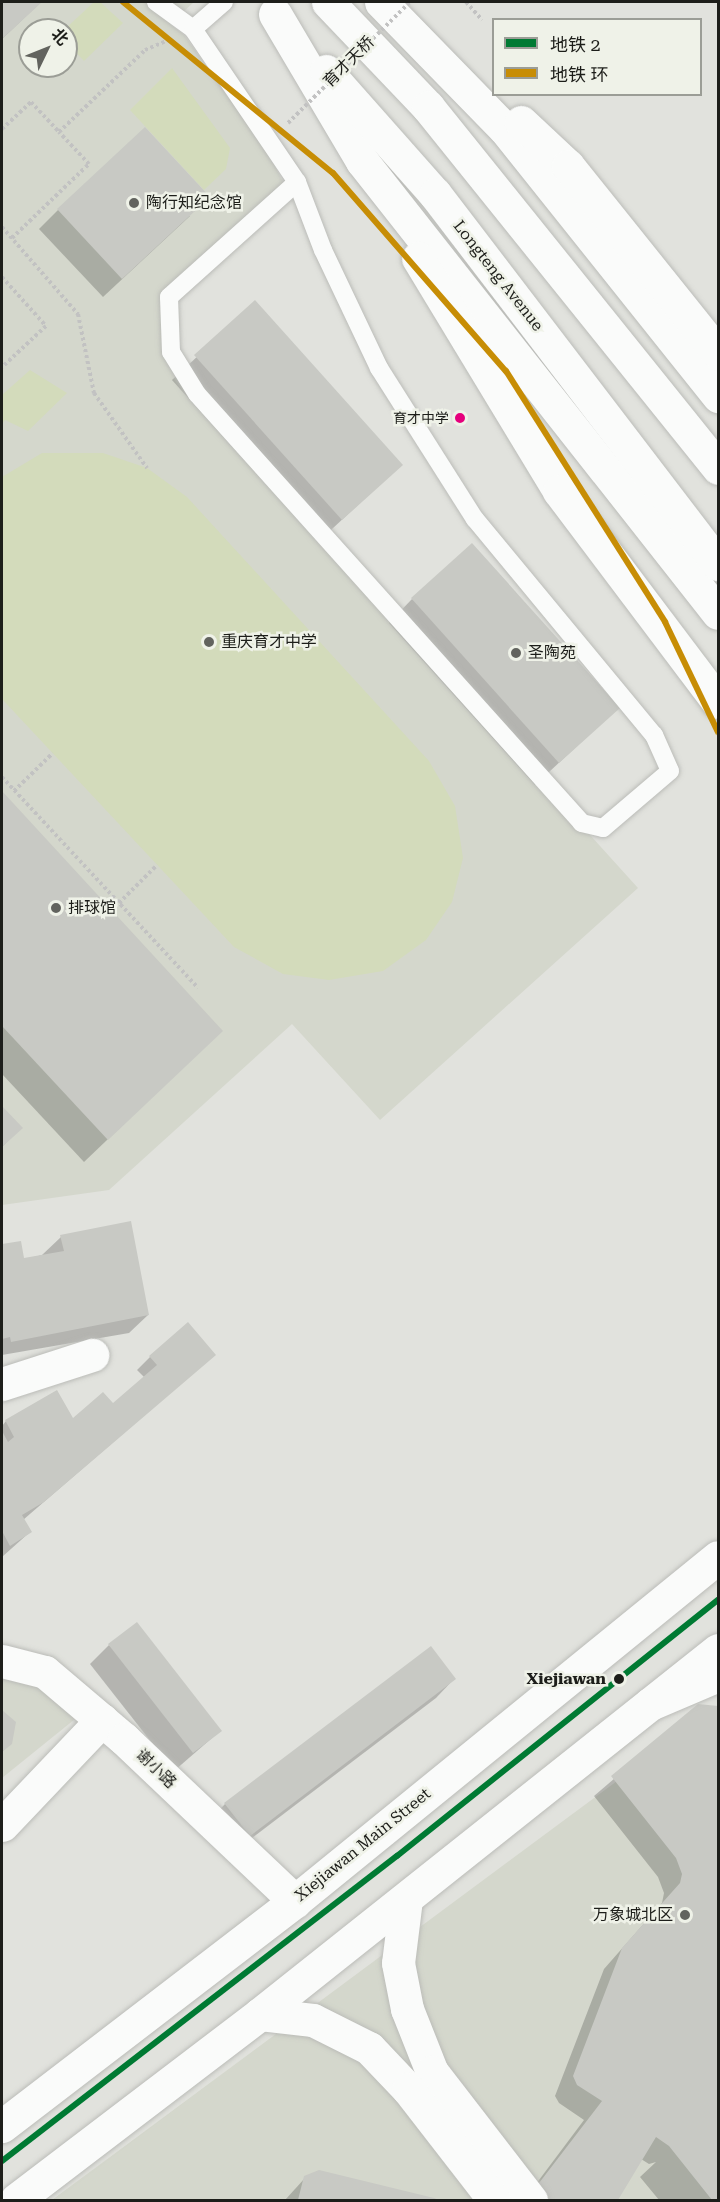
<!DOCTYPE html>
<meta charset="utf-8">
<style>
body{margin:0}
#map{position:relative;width:720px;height:2202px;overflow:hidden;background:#e1e2dd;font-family:"Roboto Serif","Noto Sans SC",serif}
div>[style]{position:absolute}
.built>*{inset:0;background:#d4d7cc}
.green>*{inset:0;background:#d3dbbb}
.shadow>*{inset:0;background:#0003}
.building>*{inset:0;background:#c8c9c4}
.path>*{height:4px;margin-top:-2px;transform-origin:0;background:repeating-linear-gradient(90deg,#c2c2c2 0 3px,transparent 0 6px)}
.roads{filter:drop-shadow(0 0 2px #bbbcb8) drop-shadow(0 0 2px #bbbcb8)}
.service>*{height:18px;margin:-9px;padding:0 9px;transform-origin:9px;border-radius:9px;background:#fafbfa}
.minor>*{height:33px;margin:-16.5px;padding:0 16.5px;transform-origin:16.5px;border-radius:16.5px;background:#fafbfa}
.tertiary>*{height:33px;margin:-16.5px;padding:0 16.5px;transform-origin:16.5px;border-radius:16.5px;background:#fafbfa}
.primary>*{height:33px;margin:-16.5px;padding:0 16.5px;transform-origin:16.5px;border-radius:16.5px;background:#fafbfa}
.trunk>*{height:33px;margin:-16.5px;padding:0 16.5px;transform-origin:16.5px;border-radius:16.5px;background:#fafbfa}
.path-bridge>*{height:4px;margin-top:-2px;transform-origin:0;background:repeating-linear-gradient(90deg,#c2c2c2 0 3px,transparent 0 6px)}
.metro-1>*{height:6px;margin:-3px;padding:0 3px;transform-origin:3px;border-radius:3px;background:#007a33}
.metro-2>*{height:6px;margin:-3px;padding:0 3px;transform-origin:3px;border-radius:3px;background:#c78d05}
.dots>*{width:16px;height:16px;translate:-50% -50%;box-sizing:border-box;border:3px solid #eff2e8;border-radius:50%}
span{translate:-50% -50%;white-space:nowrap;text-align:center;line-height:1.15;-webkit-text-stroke:5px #eff2e8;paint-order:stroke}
.bus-label{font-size:14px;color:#1d1e1a}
.right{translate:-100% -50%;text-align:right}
.street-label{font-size:16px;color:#1d1e1a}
.poi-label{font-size:16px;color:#1d1e1a}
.left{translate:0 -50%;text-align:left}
.stop-label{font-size:16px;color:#1d1e1a;font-weight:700}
.frame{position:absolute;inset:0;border:3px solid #1d1e1a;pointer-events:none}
.legend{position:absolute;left:492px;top:18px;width:210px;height:78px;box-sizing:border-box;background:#eff2e8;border:2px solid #9b9d96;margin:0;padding:8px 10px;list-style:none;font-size:18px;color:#1d1e1a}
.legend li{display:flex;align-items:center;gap:12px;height:30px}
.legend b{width:30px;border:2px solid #9b9d96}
.north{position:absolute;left:18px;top:18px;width:60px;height:60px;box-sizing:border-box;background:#eff2e8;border:2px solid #9b9d96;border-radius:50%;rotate:47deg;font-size:16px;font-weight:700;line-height:24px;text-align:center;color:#1d1e1a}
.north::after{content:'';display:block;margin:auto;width:21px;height:27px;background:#62635e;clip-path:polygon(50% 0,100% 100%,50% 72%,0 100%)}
</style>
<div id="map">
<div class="built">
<i style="clip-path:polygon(evenodd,2px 2px,194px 2px,170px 24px,184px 35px,269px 154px,284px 184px,163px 294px,194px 397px,638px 888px,380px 1120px,292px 1024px,109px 1190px,2px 1205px,2px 2px,30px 30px,66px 30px,66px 66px,30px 66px,30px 30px)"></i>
<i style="clip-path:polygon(2px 1670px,40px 1680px,80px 1715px,2px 1778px)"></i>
<i style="clip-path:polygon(718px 1722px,718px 2200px,52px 2200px,644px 1761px)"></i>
</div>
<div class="green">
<i style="clip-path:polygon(94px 2px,100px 2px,123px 23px,84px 61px,66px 42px,64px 30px)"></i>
<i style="clip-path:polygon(172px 68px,230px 148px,226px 169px,204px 190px,130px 110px)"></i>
<i style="clip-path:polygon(30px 370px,67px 393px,28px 431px,5px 420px,2px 424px,2px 395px)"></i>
<i style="clip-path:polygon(42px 453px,103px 453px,147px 468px,187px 497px,429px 761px,455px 806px,463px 858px,452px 902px,426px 940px,383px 971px,329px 980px,283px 974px,234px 947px,2px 699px,2px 477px)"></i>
</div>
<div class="shadow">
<i style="clip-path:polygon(2px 2px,41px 2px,2px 39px)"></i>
<i style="clip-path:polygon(58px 210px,190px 216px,103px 297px,39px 229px)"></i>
<i style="clip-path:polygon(255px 303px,401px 465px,318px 542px,172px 380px)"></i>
<i style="clip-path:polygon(412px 599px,618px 708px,535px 785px,389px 623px)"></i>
<i style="clip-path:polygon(2px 793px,221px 1031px,84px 1162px,2px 1074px)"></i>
<i style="clip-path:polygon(2px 1108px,20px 1128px,2px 1147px)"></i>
<i style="clip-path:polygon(61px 1237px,148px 1315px,129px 1333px,2px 1355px,2px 1246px,20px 1242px,23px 1260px,42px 1255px)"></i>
<i style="clip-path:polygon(214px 1355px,23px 1520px,30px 1532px,2px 1557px,2px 1426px,6px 1421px,56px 1392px,73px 1420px,113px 1405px,145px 1378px,137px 1370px,150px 1357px)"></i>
<i style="clip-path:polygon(109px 1645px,220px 1731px,174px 1771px,90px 1664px)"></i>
<i style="clip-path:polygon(454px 1679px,436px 1698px,231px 1854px,207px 1823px,225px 1804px)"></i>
<i style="clip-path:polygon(699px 1706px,718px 1708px,718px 2200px,659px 2200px,640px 2177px,656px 2162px,649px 2164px,641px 2159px,616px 2200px,524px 2200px,584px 2120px,559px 2103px,555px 2096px,604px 1969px,662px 1903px,664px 1893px,658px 1877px,594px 1796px)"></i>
<i style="clip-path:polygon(2px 1712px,14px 1723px,10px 1743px,2px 1752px)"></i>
<i style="clip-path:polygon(319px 2172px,432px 2200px,285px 2200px,305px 2178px)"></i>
</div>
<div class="building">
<i style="clip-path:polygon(2px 2px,42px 2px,2px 39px)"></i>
<i style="clip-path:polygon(145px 127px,210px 197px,122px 279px,57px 209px)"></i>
<i style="clip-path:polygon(255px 300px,403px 465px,342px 520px,194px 355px)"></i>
<i style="clip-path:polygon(472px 543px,620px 708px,559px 763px,411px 598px)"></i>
<i style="clip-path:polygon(2px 791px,223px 1031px,108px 1140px,2px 1026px)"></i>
<i style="clip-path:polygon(2px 1106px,23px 1128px,2px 1147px)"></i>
<i style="clip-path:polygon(131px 1221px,149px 1315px,11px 1342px,10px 1337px,2px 1339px,2px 1244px,21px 1241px,24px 1258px,64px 1251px,60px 1235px)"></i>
<i style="clip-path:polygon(188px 1322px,216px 1355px,44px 1502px,22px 1515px,32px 1532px,10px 1546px,2px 1531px,2px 1431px,8px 1442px,14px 1437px,5px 1420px,57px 1390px,73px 1418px,103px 1392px,113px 1403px,157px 1365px,149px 1356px)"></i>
<i style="clip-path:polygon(137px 1622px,222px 1731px,193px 1753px,108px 1644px)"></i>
<i style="clip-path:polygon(431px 1646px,456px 1679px,250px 1836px,224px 1803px)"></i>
<i style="clip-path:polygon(698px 1704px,718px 1706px,718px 2200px,712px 2200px,669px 2146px,656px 2137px,618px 2200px,526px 2200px,602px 2101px,577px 2085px,573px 2076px,622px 1948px,680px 1883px,682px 1874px,676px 1858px,611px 1776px)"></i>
<i style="clip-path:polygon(2px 1710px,16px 1722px,12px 1744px,2px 1752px)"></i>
<i style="clip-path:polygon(319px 2170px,434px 2198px,439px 2200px,298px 2200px,304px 2176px)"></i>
</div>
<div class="path">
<i style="left:466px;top:2px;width:24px;rotate:48deg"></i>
<i style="left:2px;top:129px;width:40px;rotate:-43deg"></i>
<i style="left:31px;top:102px;width:41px;rotate:47deg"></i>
<i style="left:59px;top:132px;width:119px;rotate:-43.6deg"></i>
<i style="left:145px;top:50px;width:25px;rotate:-23deg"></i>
<i style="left:2px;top:227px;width:116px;rotate:48.9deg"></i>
<i style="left:78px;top:314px;width:81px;rotate:78.6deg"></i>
<i style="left:94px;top:393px;width:92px;rotate:54.8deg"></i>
<i style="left:12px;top:238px;width:107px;rotate:-43.9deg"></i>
<i style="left:89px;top:164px;width:44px;rotate:-133.2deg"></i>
<i style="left:2px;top:277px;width:66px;rotate:48.1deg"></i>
<i style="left:46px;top:326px;width:60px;rotate:137deg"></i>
<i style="left:2px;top:777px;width:288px;rotate:47.1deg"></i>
<i style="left:14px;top:791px;width:54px;rotate:-44.3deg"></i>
<i style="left:119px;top:903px;width:54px;rotate:-45deg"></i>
</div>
<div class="roads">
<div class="service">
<i style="left:156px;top:2px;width:46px;rotate:36.1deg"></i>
<i style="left:224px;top:2px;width:41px;rotate:138.9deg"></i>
<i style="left:193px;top:29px;width:185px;rotate:55.8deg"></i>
<i style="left:297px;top:182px;width:73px;rotate:69.1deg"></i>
<i style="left:323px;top:250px;width:131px;rotate:64.6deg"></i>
<i style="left:379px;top:368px;width:179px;rotate:57.6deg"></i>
<i style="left:475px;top:519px;width:281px;rotate:50.4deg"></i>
<i style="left:654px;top:735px;width:39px;rotate:66deg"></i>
<i style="left:670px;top:771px;width:88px;rotate:139.6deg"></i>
<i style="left:603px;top:828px;width:22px;rotate:-167deg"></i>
<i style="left:582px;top:823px;width:576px;rotate:-131.91deg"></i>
<i style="left:197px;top:394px;width:49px;rotate:-121.8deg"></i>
<i style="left:171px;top:352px;width:55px;rotate:-92.1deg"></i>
<i style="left:169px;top:297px;width:172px;rotate:-41.9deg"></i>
</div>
<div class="minor">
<i style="left:2px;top:1384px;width:95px;rotate:-17.9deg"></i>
<i style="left:2px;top:1825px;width:145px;rotate:-46.4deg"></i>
</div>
<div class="tertiary">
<i style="left:2px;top:1661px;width:44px;rotate:14.3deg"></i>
<i style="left:45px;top:1672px;width:104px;rotate:40.3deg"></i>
<i style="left:124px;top:1739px;width:236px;rotate:43.5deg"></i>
<i style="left:406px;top:1899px;width:64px;rotate:97.1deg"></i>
<i style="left:398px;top:1963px;width:47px;rotate:78.9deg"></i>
<i style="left:407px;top:2009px;width:68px;rotate:68.4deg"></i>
<i style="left:432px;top:2072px;width:162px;rotate:52.3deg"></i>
<i style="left:260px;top:2014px;width:53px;rotate:6.5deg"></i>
<i style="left:313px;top:2020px;width:63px;rotate:26.6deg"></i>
<i style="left:369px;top:2048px;width:57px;rotate:46.4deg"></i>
<i style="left:408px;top:2089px;width:140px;rotate:52.2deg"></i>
</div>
<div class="primary">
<i style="left:2px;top:2126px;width:369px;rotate:-37.5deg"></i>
<i style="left:295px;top:1901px;width:545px;rotate:-39.12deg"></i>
<i style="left:16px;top:2200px;width:307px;rotate:-37.3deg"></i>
<i style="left:260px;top:2014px;width:585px;rotate:-38.48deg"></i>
</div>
<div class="trunk">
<i style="left:328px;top:2px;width:145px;rotate:46.4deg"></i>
<i style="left:428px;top:107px;width:463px;rotate:51.2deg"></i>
<i style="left:381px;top:2px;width:177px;rotate:45.7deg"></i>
<i style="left:505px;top:129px;width:342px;rotate:51.4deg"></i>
<i style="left:275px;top:14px;width:171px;rotate:59.4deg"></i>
<i style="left:362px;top:161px;width:575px;rotate:51.78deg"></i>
<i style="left:326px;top:71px;width:164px;rotate:48.5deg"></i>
<i style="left:435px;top:194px;width:466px;rotate:52.6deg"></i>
<i style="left:521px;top:122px;width:64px;rotate:43.1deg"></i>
<i style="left:568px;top:166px;width:240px;rotate:51.3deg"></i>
<i style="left:418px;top:258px;width:272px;rotate:58.8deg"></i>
<i style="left:559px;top:491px;width:264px;rotate:53deg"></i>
<i style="left:650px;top:1704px;width:74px;rotate:-23.1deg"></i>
</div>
</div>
<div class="path-bridge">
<i style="left:288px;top:123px;width:172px;rotate:-44.8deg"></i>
</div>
<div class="metro-1">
<i style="left:2px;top:2161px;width:499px;rotate:-37.7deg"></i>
<i style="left:397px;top:1856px;width:411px;rotate:-38.6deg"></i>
</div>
<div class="metro-2">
<i style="left:123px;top:2px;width:271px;rotate:39.2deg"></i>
<i style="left:333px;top:173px;width:263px;rotate:48.9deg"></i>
<i style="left:506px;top:371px;width:297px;rotate:57.6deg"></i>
<i style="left:665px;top:622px;width:122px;rotate:64.3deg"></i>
</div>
<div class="dots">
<i style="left:134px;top:203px;background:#62635e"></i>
<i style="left:460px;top:418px;background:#e5007d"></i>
<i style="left:209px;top:642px;background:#62635e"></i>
<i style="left:516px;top:653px;background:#62635e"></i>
<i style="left:56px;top:908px;background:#62635e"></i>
<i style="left:619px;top:1679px;background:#1d1e1a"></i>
<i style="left:685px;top:1915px;background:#62635e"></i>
</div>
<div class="bus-label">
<span class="right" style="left:449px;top:418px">育才中学</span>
</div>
<div class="street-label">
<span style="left:349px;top:62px;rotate:-45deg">育才天桥</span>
<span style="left:498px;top:276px;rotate:52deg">Longteng Avenue</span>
<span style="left:156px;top:1769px;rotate:44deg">谢小路</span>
<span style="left:363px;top:1845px;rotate:-39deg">Xiejiawan Main Street</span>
</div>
<div class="poi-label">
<span class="left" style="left:146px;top:203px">陶行知纪念馆</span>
<span class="left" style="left:221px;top:642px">重庆育才中学</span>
<span class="left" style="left:528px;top:653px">圣陶苑</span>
<span class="left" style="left:68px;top:908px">排球馆</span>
<span class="right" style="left:673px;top:1915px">万象城北区</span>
</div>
<div class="stop-label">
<span class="right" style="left:606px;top:1679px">Xiejiawan</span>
</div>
<div class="frame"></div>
<ul class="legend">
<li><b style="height:8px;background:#007a33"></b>地铁 2</li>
<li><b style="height:8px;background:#c78d05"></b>地铁 环</li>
</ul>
<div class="north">北</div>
</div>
